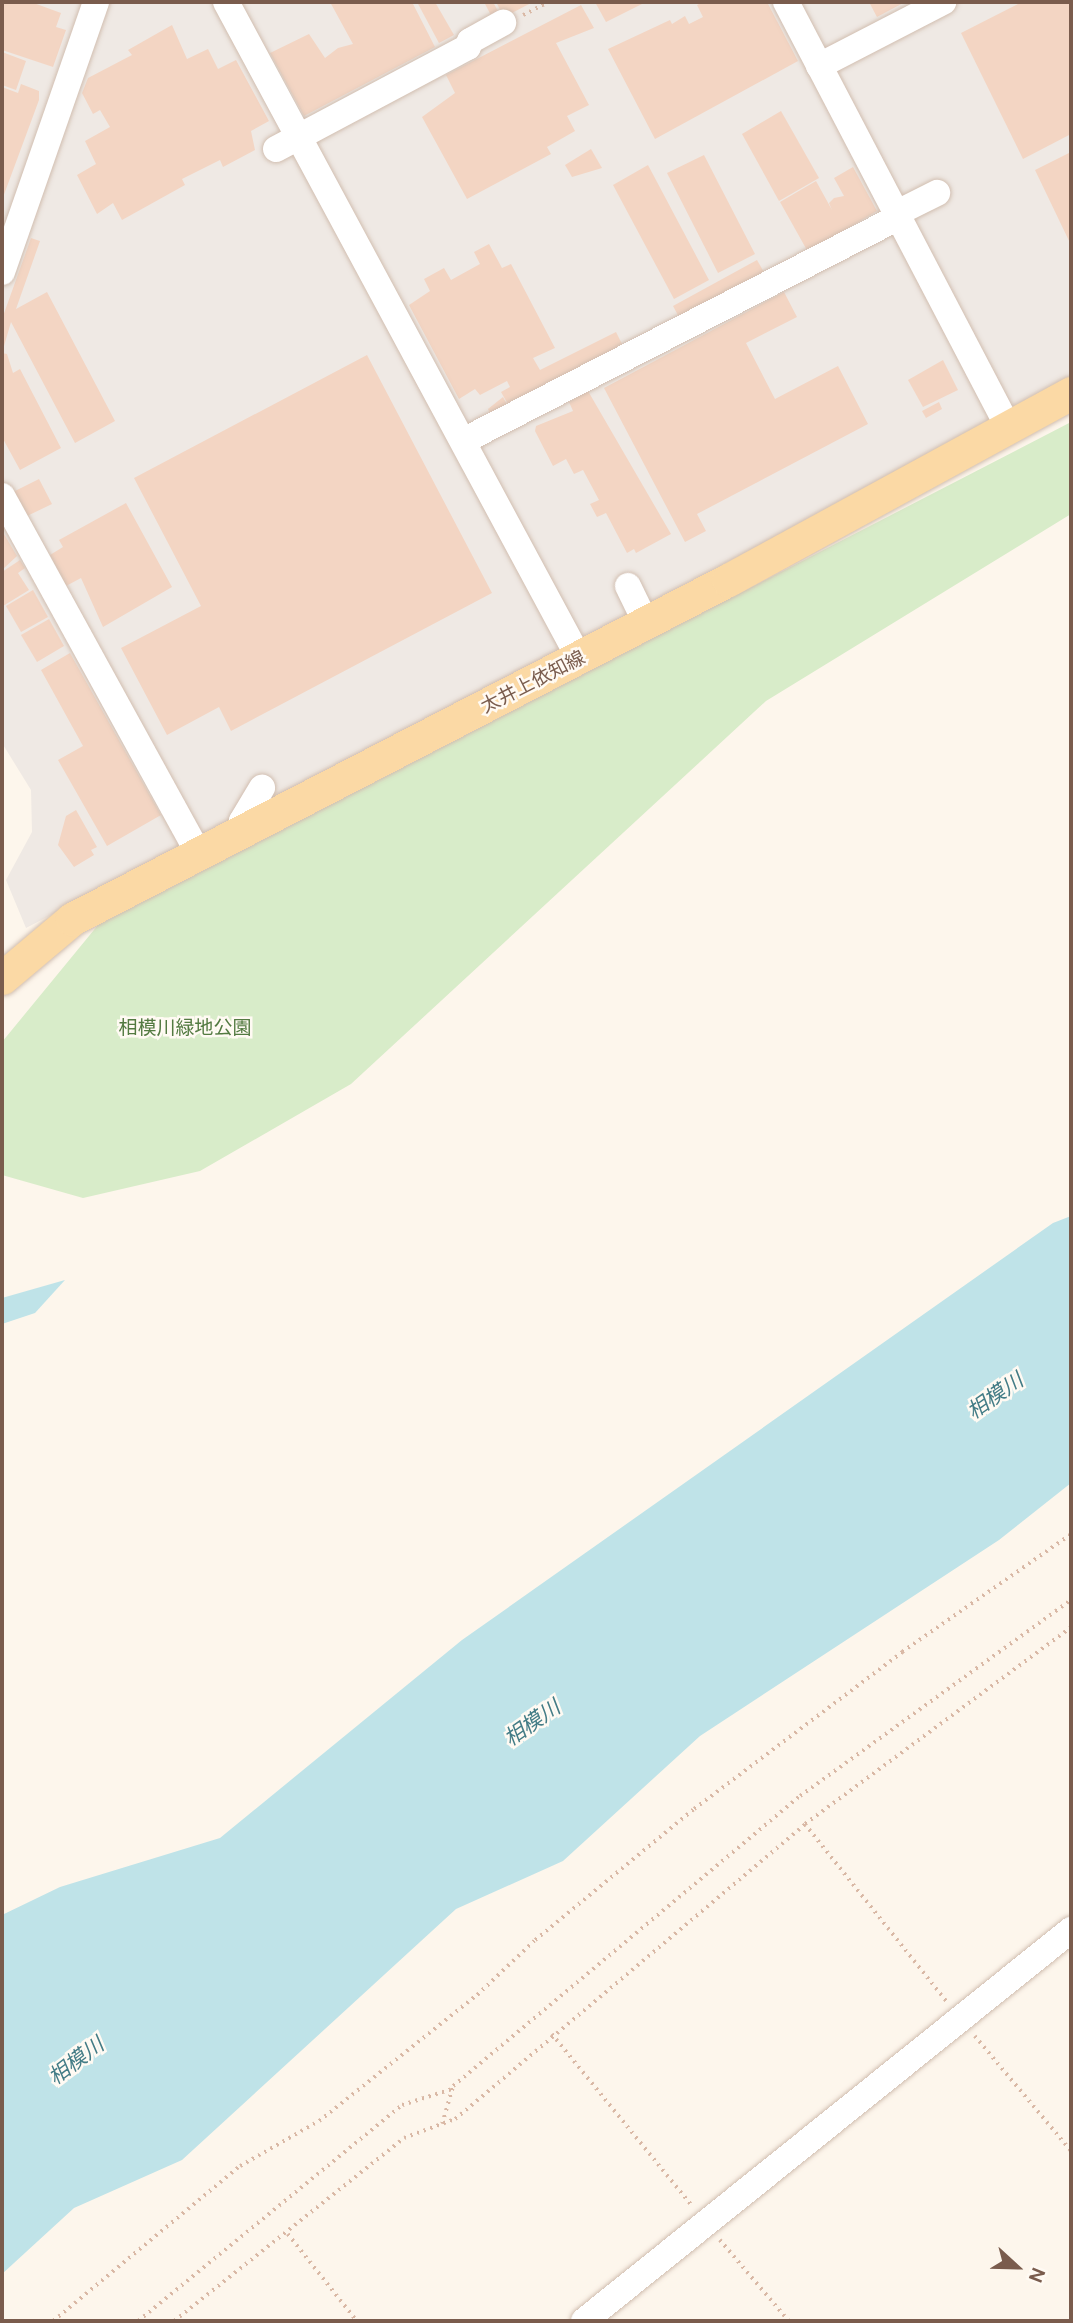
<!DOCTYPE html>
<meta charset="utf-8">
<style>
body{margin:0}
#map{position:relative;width:1073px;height:2323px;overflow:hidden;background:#fdf6ec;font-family:"DM Sans","Noto Sans JP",sans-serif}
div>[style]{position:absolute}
.industrial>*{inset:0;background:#efe9e4}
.green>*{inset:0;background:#d8ecc9}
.water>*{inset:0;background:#bfe3e8}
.building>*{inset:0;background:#f3d5c3}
.path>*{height:3.5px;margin-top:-1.75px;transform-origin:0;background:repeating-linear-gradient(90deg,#d9b8a5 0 2px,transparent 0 7px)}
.roads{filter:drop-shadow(0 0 2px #d1beb0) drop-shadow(0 0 2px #d1beb0)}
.minor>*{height:26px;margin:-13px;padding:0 13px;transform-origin:13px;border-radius:13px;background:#fff}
.major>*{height:33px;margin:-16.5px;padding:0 16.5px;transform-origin:16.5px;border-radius:16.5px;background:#fbd9a5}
span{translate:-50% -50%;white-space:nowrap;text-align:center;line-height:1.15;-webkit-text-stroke:5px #fffaf3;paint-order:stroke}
.street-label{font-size:19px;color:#7a5c4d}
.park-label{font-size:19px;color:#537a41}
.water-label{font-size:21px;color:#437c86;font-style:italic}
.frame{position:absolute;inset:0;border:4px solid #7a5c4d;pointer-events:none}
.north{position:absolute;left:982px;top:2232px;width:70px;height:70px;-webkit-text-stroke:5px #fffaf3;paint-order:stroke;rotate:112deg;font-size:19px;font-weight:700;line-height:28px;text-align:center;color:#7a5c4d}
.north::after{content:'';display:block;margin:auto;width:24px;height:32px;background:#7a5c4d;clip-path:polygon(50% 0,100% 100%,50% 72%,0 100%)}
</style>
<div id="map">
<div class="industrial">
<i style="clip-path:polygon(2px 2px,1071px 2px,1071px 383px,26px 928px,6px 880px,32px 832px,31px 790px,2px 743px)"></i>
</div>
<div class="green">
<i style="clip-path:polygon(1071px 422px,1071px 514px,766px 701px,351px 1084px,200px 1171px,83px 1198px,2px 1175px,2px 1042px,98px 925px)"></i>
</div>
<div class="water">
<i style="clip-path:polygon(1071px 1216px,1071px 1483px,999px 1540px,700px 1736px,563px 1861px,456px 1909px,182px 2160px,74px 2208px,2px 2274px,2px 1915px,60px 1887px,220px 1838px,462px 1640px,1053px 1223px)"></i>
<i style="clip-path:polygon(65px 1280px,35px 1313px,2px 1324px,2px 1298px)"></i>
</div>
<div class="building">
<i style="clip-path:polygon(2px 2px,31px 2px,61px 13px,56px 27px,66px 30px,53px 67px,2px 50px)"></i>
<i style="clip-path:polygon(330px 2px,412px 2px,435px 47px,304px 116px,270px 53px,309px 34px,325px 58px,338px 48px,353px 44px)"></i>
<i style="clip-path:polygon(417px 2px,435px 2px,454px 35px,439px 43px)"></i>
<i style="clip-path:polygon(484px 2px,493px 2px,501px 17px,494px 21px)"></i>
<i style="clip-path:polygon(496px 2px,533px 2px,504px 17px)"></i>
<i style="clip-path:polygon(595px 2px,646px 2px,606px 22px)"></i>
<i style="clip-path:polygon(703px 2px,767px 2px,798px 61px,655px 139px,608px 49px,670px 20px,672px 24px,685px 16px,689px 24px,703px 17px,697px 5px)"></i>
<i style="clip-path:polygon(869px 2px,905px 2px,877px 17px)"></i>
<i style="clip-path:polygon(1022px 2px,1071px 2px,1071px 134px,1023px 159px,961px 33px)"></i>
<i style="clip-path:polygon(581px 5px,594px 28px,556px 43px,589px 105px,567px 116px,575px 131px,547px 147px,551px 154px,467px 199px,422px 117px,455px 93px,446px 75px)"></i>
<i style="clip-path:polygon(172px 25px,187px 59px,208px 49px,218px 69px,236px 60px,269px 121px,251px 131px,255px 150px,223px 167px,220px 160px,182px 179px,185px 185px,122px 220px,113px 203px,97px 214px,77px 175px,96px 164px,85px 141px,110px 127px,100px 110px,93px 114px,82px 93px,88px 78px,132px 55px,128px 50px)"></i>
<i style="clip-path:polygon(2px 52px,26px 61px,16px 90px,2px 85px)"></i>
<i style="clip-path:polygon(21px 84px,39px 91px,39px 100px,2px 200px,2px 87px,18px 93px)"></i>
<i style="clip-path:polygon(781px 111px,819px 178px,779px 201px,742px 134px)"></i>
<i style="clip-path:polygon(591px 149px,602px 168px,572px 177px,565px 165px)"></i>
<i style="clip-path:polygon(1071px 152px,1071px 245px,1035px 170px)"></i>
<i style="clip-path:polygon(704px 155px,755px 254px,718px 273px,667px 173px)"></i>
<i style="clip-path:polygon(648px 165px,709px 280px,674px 299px,613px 185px)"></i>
<i style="clip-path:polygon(853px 167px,877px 211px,808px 252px,780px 202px,816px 181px,832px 210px,829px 203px,834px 198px,844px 196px,834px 178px)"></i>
<i style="clip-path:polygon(31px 238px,40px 241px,16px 309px,47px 292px,115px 421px,75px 443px,11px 322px,2px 353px,7px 354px,13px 373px,20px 369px,61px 448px,20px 470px,2px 437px,2px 319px)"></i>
<i style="clip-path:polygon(489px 244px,502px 268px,511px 264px,555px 348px,533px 358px,540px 370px,616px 332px,624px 348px,509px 406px,501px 392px,510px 387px,507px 381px,480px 395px,475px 389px,459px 399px,409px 305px,430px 291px,424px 279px,444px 268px,451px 280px,480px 264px,474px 252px)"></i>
<i style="clip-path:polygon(757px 260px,765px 274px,680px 319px,673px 306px)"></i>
<i style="clip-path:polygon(784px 292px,797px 317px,746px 343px,775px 399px,838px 366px,868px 424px,697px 514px,706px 531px,685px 542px,604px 388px)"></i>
<i style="clip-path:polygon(367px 355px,492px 593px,231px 731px,219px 707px,167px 735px,121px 648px,201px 606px,134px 478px)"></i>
<i style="clip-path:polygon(943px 360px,958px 390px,923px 407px,908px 380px)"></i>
<i style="clip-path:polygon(588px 391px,671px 534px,636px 553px,634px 549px,627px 553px,606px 513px,597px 517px,590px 504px,599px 500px,583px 470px,574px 474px,566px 459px,553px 466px,535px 431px,536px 426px,573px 411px,569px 402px)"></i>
<i style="clip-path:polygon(503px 397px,509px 408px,492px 418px,488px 409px)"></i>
<i style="clip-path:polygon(939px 402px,942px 409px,926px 418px,922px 411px)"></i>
<i style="clip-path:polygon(39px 479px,52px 504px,25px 517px,13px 492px)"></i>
<i style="clip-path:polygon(126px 503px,172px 587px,103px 627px,81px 578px,66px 586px,50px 555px,63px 547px,59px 540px)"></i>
<i style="clip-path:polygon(4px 534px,17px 556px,2px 570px,2px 535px)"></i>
<i style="clip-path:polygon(20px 560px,25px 568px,18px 573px,29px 590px,3px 606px,2px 572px)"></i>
<i style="clip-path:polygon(33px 590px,48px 617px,21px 632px,6px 606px)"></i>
<i style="clip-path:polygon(49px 619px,64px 646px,37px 662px,21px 635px)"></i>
<i style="clip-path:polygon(70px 653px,161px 815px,107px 846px,58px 760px,83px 746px,41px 670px)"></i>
<i style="clip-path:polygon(76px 810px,97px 847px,91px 850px,94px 855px,74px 867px,58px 845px,66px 816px)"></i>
</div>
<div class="path">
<i style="left:523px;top:15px;width:28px;rotate:-27deg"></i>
<i style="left:805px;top:1824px;width:229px;rotate:51.4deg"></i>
<i style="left:552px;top:2034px;width:223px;rotate:50.8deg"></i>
<i style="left:975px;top:2036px;width:150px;rotate:50.1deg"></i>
<i style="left:442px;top:2124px;width:40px;rotate:-74deg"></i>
<i style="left:453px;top:2086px;width:452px;rotate:-39.9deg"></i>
<i style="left:800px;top:1796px;width:334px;rotate:-35.9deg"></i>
<i style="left:288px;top:2234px;width:111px;rotate:51.6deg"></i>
<i style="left:720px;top:2240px;width:106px;rotate:49.6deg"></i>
<i style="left:53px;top:2321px;width:243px;rotate:-39.7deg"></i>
<i style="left:240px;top:2166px;width:91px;rotate:-29.7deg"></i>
<i style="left:319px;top:2121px;width:202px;rotate:-38.6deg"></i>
<i style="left:477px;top:1995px;width:80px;rotate:-43.5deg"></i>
<i style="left:535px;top:1940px;width:206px;rotate:-39.5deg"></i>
<i style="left:694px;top:1809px;width:261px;rotate:-37deg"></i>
<i style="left:902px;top:1652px;width:206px;rotate:-34.9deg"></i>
<i style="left:138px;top:2321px;width:341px;rotate:-39.3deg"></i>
<i style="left:402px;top:2105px;width:52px;rotate:-17.7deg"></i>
<i style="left:174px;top:2321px;width:294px;rotate:-38.5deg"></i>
<i style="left:404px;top:2138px;width:54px;rotate:-20.4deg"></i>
<i style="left:455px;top:2119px;width:458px;rotate:-40.1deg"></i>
<i style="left:805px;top:1824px;width:331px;rotate:-36.5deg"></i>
</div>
<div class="roads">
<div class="minor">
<i style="left:226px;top:2px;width:745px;rotate:61.71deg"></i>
<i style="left:786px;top:2px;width:479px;rotate:62.4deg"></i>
<i style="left:819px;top:66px;width:140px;rotate:-27.3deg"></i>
<i style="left:276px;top:149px;width:217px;rotate:-28deg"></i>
<i style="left:468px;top:47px;width:6px;rotate:-72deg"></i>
<i style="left:470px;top:41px;width:38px;rotate:-29deg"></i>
<i style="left:897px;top:213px;width:45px;rotate:-26.6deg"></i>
<i style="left:2px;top:272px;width:286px;rotate:-70.8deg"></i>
<i style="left:465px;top:440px;width:488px;rotate:-27.2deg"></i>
<i style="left:2px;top:496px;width:409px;rotate:61.2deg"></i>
<i style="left:628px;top:586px;width:41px;rotate:64.1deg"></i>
<i style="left:243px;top:832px;width:11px;rotate:-95deg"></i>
<i style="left:242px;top:821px;width:39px;rotate:-59deg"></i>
<i style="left:584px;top:2321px;width:625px;rotate:-38.76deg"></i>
</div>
<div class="major">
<i style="left:2px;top:978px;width:92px;rotate:-40.1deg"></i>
<i style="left:72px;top:919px;width:738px;rotate:-27.33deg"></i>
<i style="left:728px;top:580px;width:391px;rotate:-28.6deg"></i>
</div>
</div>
<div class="street-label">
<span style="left:533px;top:682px;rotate:-27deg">太井上依知線</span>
</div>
<div class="park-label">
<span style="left:185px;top:1028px">相模川緑地公園</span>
</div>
<div class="water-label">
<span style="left:995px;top:1396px;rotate:-35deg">相模川</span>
<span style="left:532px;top:1723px;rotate:-35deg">相模川</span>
<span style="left:76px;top:2061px;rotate:-37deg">相模川</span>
</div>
<div class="frame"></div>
<div class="north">N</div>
</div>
